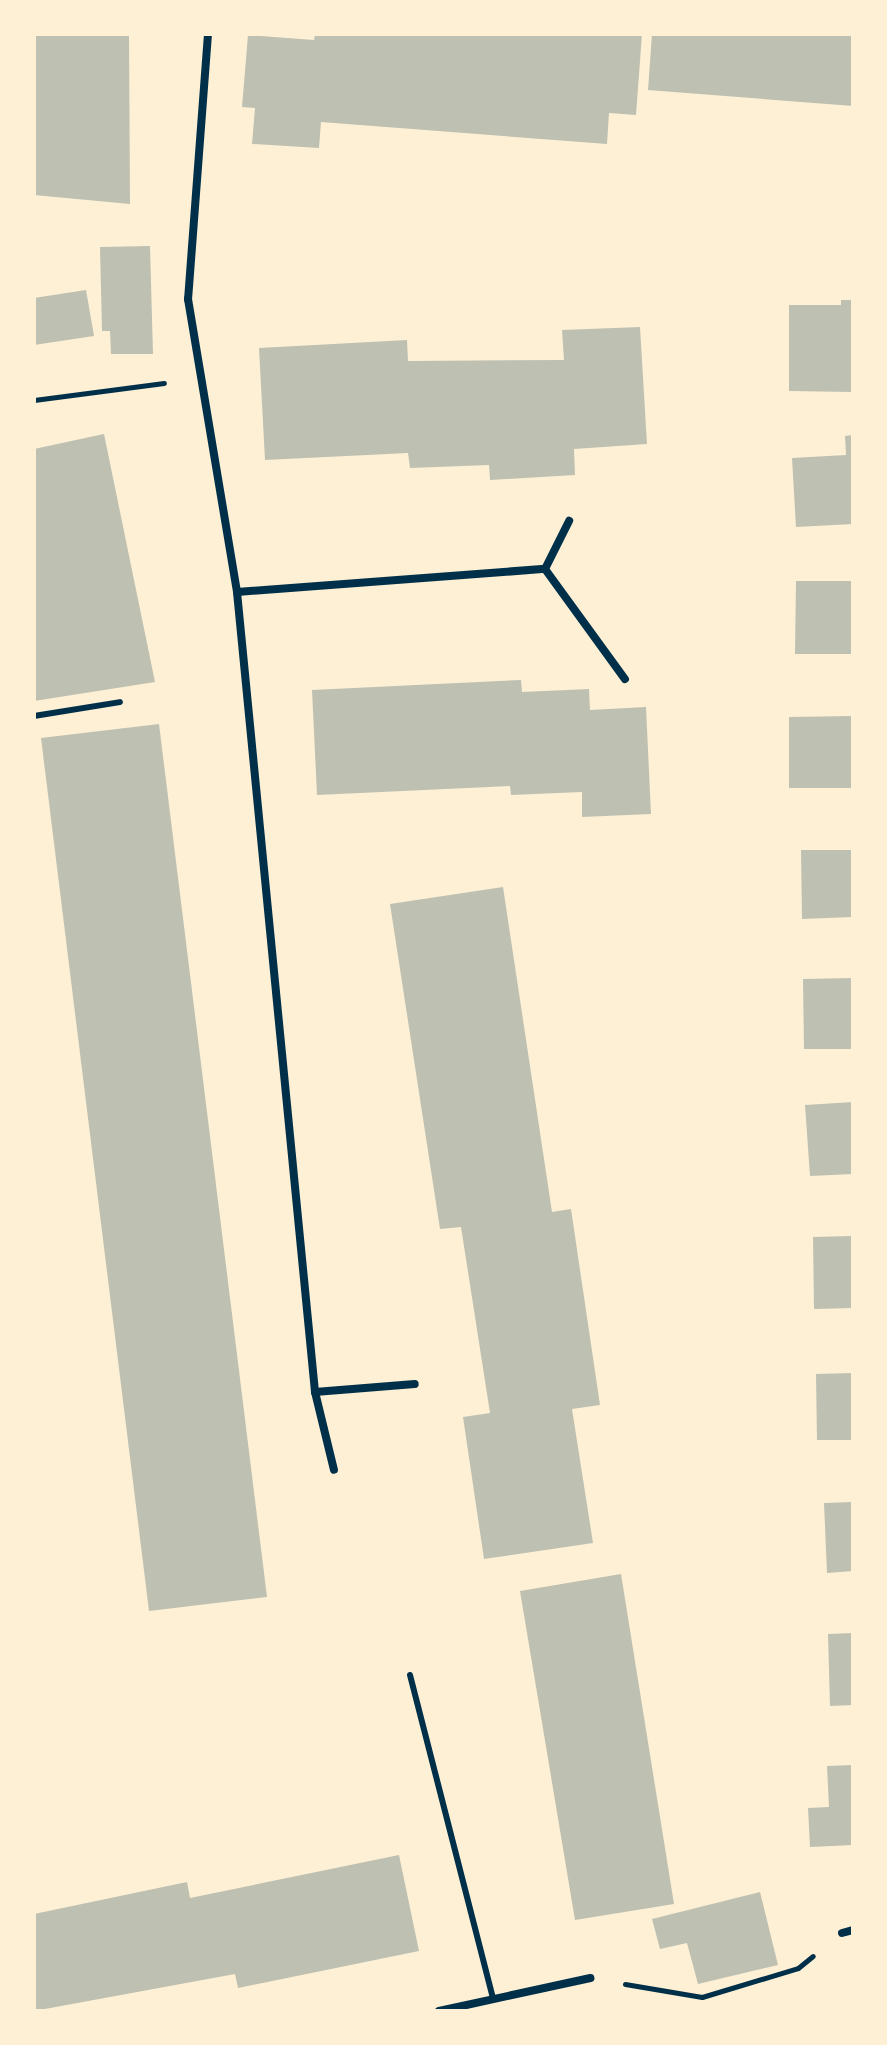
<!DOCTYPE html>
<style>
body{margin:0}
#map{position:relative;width:887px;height:2045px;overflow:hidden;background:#fdf0d5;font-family:Quicksand,sans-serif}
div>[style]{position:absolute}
.building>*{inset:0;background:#bec0b2}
.path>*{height:5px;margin:-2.5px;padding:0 2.5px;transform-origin:2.5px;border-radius:2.5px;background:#003049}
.service>*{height:6px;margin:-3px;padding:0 3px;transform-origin:3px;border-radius:3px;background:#003049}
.minor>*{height:8px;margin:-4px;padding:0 4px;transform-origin:4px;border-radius:4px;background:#003049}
span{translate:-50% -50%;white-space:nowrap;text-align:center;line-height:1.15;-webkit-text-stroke:6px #fdf0d5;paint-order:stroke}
.frame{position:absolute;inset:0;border:36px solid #fdf0d5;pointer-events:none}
</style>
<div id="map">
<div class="building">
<i style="clip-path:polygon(34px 34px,129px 34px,130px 204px,34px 195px)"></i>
<i style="clip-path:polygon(315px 34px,642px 34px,636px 115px,609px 113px,607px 144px,321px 122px,319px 148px,252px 144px,255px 108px,242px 107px,248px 35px,314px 40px)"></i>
<i style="clip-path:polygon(652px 34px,853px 34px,853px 106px,648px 90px)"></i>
<i style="clip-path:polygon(150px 246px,153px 354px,111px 354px,110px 331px,102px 331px,100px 247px)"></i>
<i style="clip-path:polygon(86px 290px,94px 336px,34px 345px,34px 298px)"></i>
<i style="clip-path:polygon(841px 300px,853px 300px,853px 392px,789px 391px,789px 305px,841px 305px)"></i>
<i style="clip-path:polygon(640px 327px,647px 444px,574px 449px,575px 475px,490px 480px,489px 465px,410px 468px,408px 453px,265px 460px,259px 348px,407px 340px,408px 361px,564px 360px,562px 330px)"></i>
<i style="clip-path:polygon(104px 434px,155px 682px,34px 701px,34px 449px)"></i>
<i style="clip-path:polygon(853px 435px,853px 524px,796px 527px,792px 458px,846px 455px,845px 436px)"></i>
<i style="clip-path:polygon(796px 581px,853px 581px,853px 654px,795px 654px)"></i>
<i style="clip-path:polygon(521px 680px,522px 692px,589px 689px,590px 710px,646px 707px,651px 814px,582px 817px,582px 792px,511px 795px,510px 786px,317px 795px,312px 690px)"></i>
<i style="clip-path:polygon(853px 716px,853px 788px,789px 788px,789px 717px)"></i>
<i style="clip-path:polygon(159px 724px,267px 1597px,149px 1611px,41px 738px)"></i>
<i style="clip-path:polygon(801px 850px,853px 850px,853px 917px,802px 919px)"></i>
<i style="clip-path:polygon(503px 887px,552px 1212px,571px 1209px,600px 1405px,572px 1409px,593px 1543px,484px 1559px,463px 1417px,490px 1413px,461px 1227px,440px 1229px,390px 904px)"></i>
<i style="clip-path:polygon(853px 978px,853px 1049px,804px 1049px,803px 979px)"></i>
<i style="clip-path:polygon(853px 1102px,853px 1174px,810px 1176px,805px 1105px)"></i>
<i style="clip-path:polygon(853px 1236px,853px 1308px,814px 1309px,813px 1237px)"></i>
<i style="clip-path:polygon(853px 1373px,853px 1440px,817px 1440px,816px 1374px)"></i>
<i style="clip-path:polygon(853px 1502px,853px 1571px,827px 1573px,824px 1503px)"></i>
<i style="clip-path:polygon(621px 1574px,674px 1904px,575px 1920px,520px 1591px)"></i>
<i style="clip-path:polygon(853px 1633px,853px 1705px,830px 1706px,828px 1634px)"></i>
<i style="clip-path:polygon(853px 1765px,853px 1845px,810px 1847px,808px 1808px,829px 1807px,827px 1766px)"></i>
<i style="clip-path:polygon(399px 1855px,419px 1951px,238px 1988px,235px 1974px,34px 2011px,34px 1914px,187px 1882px,190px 1898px)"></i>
<i style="clip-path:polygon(760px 1892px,778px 1965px,698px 1984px,687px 1943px,660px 1949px,652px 1919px)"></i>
</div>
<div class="path">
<i style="left:34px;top:400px;width:131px;rotate:-7.5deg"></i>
<i style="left:625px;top:1984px;width:78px;rotate:9.6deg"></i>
<i style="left:702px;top:1997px;width:100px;rotate:-16.8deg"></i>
<i style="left:798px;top:1968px;width:19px;rotate:-39deg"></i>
</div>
<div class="service">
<i style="left:34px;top:716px;width:87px;rotate:-9.2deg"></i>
<i style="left:410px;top:1675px;width:334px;rotate:75.6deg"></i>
</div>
<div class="minor">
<i style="left:208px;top:34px;width:266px;rotate:94.3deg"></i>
<i style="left:188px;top:299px;width:297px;rotate:80.5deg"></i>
<i style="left:237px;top:592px;width:804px;rotate:84.43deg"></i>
<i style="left:315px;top:1392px;width:80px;rotate:76.3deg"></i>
<i style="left:545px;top:569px;width:136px;rotate:54deg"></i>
<i style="left:237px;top:592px;width:309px;rotate:-4.3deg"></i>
<i style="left:545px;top:569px;width:54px;rotate:-63.4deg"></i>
<i style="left:315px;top:1392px;width:100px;rotate:-4.6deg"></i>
<i style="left:842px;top:1933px;width:11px;rotate:-15deg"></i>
<i style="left:439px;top:2011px;width:155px;rotate:-12.3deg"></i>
</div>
<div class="frame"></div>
</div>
